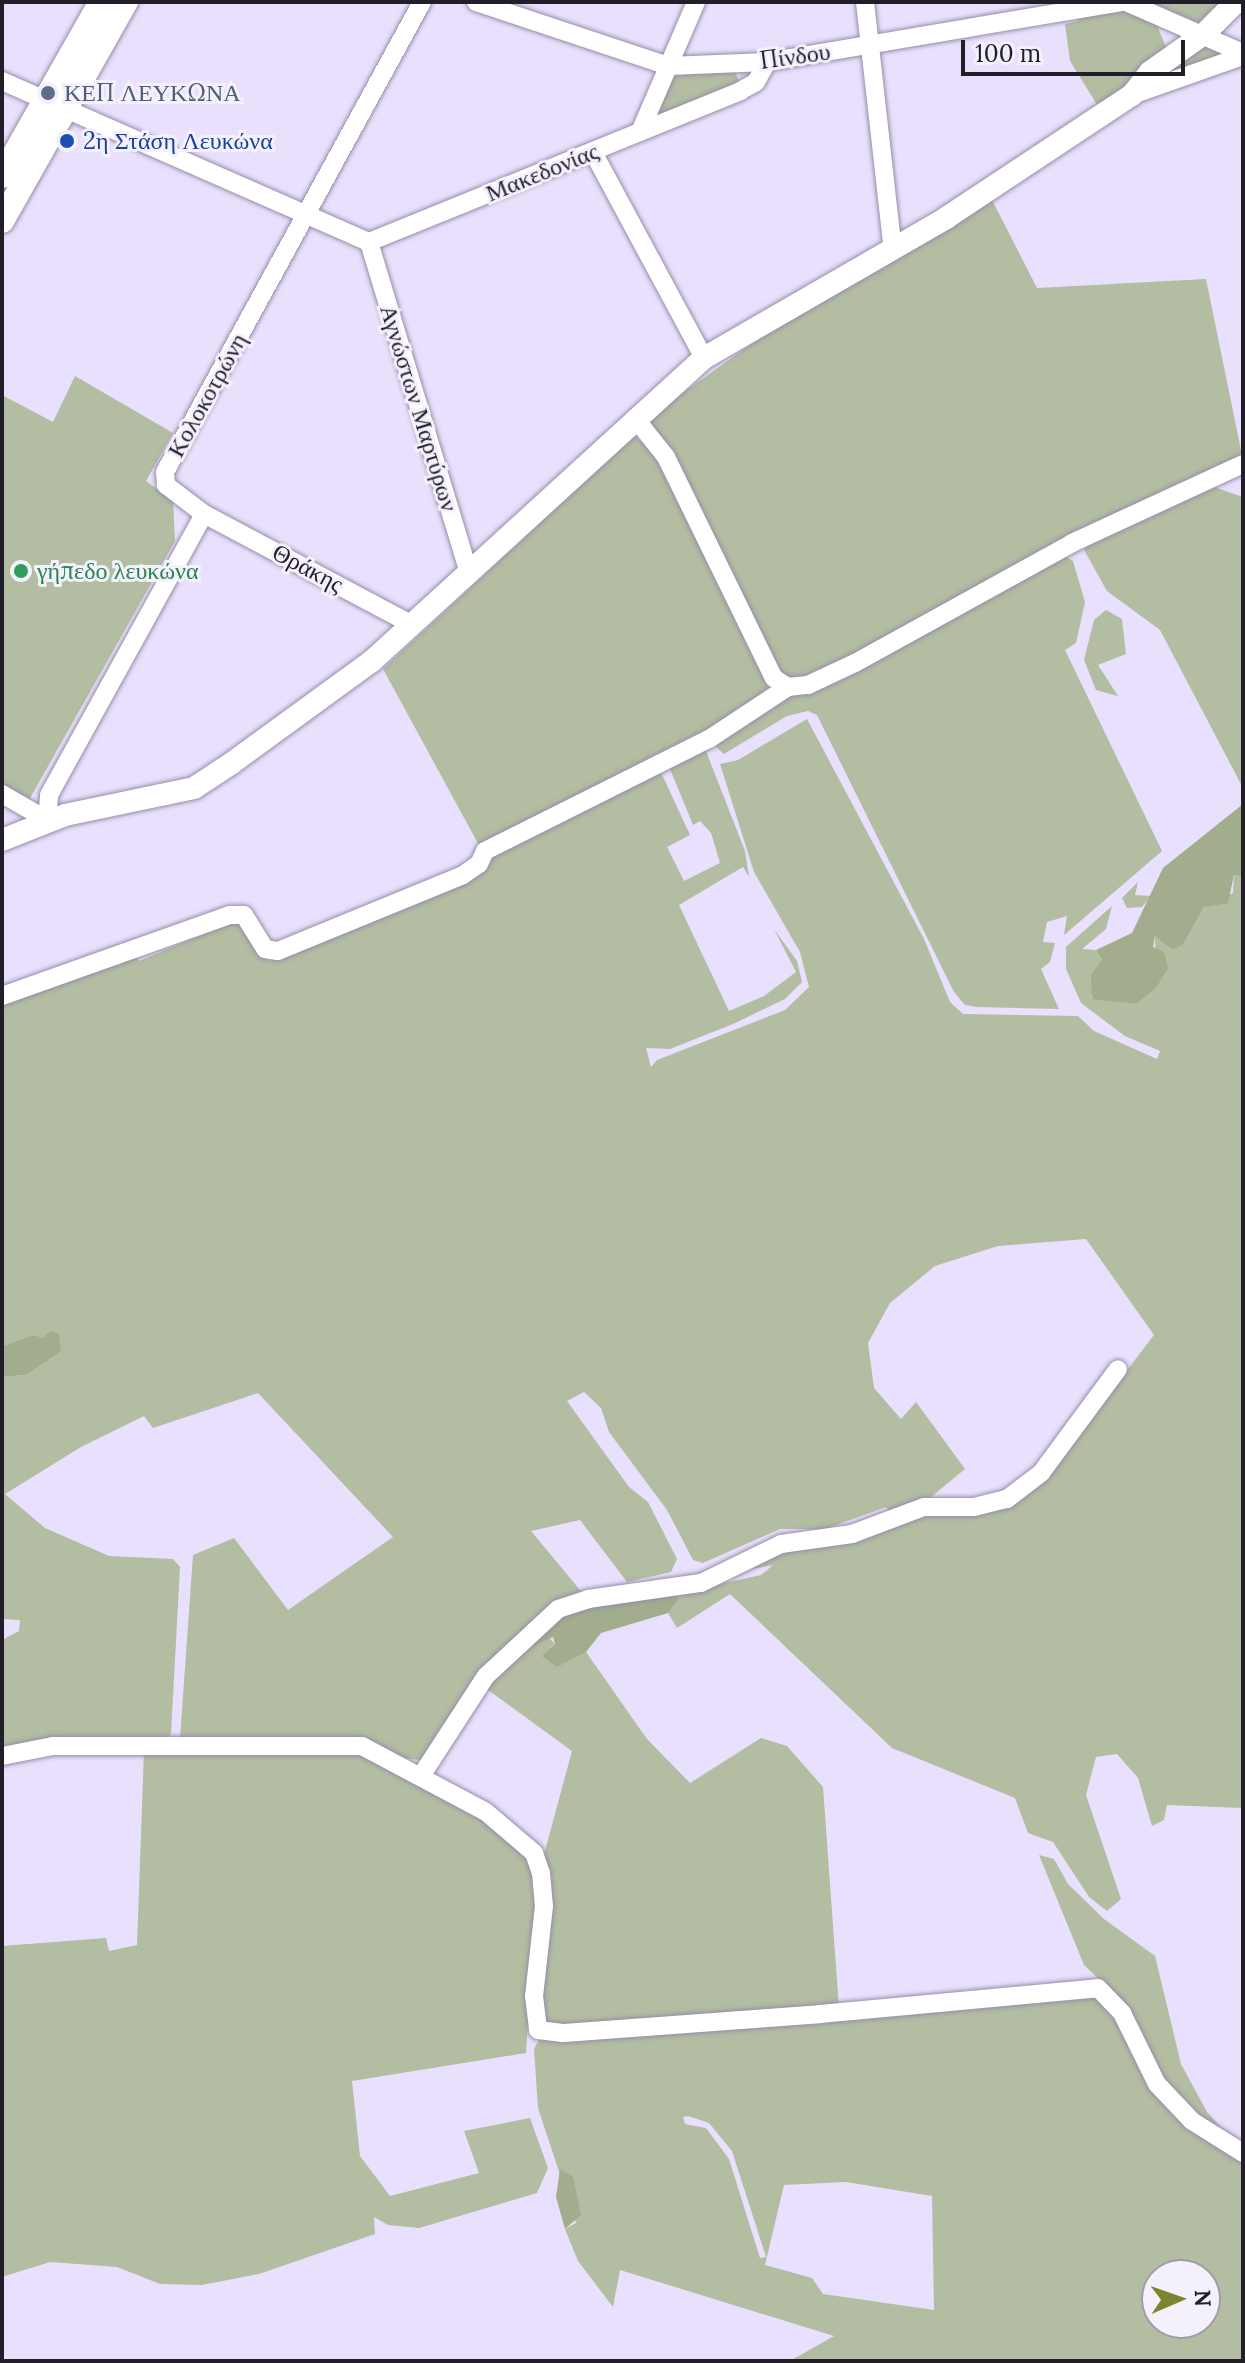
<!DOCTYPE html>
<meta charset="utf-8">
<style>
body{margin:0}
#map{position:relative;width:1245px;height:2363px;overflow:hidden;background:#e9e0fd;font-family:Lora,serif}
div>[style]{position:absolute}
.green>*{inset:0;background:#b2bda1}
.forest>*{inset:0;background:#a1ad8d}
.roads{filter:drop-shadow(0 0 2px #968da8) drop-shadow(0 0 2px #968da8)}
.minor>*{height:18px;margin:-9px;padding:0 9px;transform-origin:9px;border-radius:9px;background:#fff}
.tertiary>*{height:22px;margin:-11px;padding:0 11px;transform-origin:11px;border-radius:11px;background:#fff}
.secondary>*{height:24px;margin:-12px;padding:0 12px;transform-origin:12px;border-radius:12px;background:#fff}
.dots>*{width:22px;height:22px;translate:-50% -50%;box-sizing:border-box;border:4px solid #f4f0fc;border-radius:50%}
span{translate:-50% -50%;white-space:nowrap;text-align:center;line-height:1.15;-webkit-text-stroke:6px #f4f0fc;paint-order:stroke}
.street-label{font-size:24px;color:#221e29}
.service-label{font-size:24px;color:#4e5e75}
.left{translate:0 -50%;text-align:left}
.transit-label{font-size:24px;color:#164399}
.leisure-label{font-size:24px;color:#27864d}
.frame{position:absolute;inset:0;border:4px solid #221e29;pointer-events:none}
.north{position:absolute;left:1141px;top:2259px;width:80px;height:80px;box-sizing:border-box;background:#f4f0fc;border:2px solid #a09ca8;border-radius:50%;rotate:88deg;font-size:22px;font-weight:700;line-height:32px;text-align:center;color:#221e29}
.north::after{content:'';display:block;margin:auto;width:28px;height:36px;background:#7e832e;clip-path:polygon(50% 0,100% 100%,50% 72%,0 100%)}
.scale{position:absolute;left:961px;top:40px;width:224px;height:36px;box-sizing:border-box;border:4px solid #221e29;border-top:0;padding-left:10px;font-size:24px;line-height:28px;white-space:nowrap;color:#221e29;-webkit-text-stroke:6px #f4f0fc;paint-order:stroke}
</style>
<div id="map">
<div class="green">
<i style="clip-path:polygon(1150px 2px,1224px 2px,1201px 24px)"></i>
<i style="clip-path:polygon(1123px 7px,1157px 25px,1167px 50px,1135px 84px,1099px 108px,1070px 61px,1065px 24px,1078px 21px,1076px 14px)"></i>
<i style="clip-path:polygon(1206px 41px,1225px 54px,1148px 83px)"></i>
<i style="clip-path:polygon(733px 68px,740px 83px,658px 117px,654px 112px,669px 77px)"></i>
<i style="clip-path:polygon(992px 200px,1037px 288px,1206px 279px,1243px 460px,803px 682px,780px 677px,648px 429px,649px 417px,764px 335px)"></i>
<i style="clip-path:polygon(75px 376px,173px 433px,146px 481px,173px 501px,175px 541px,29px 800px,2px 784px,2px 395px,53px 422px)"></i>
<i style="clip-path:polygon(634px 436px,649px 447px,680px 502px,768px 683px,767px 694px,702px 739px,480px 847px,383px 669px)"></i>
<i style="clip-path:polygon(1211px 486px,1243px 497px,1243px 788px,1160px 630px,1107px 591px,1084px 550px,1094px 539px)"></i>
<i style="clip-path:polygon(1065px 556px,1073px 561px,1085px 602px,1076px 643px,1065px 650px,1162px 851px,1064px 935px,1067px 916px,1047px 922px,1043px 942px,1055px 943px,1050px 962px,1041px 969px,1059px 1009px,977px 1007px,965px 1005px,954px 992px,817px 715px,808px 711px,787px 716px,724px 754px,716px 747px,717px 738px,786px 693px)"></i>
<i style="clip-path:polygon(1106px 610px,1122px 619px,1126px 654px,1098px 665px,1118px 696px,1096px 690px,1084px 660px,1094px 620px)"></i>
<i style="clip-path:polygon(807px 719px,924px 939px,950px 1002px,963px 1014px,1078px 1016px,1094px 1031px,1157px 1059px,1160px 1051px,1125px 1036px,1081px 1003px,1066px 969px,1066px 947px,1112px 906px,1106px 929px,1082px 949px,1096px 950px,1102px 960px,1091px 998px,1137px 1004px,1156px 988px,1155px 936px,1183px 945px,1204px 907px,1233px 893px,1234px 875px,1243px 877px,1243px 1808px,1167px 1805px,1164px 1820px,1152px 1826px,1138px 1778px,1117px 1754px,1096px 1757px,1086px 1795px,1121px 1899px,1107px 1911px,1089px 1897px,1053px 1842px,1028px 1833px,1015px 1798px,892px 1748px,730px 1594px,677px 1628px,668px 1613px,679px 1599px,674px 1594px,761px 1575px,773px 1565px,728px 1574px,747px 1562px,915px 1514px,949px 1511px,1046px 1476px,1154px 1335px,1086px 1239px,998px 1246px,935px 1266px,890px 1303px,868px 1343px,874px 1388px,901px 1419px,916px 1402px,965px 1469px,931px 1497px,934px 1502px,889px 1511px,886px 1507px,825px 1529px,780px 1529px,703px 1563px,693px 1560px,667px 1510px,609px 1432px,601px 1408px,584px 1392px,567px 1401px,629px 1487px,648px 1502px,677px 1559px,671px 1572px,627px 1582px,580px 1520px,531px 1531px,585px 1596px,567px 1600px,421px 1760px,180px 1738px,193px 1555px,234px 1538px,288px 1610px,393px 1537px,258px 1393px,153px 1428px,144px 1416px,81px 1447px,5px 1494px,45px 1528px,109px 1556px,173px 1559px,180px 1567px,171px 1734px,168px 1739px,39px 1739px,2px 1749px,2px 1640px,19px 1631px,20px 1620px,2px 1619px,2px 1377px,26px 1375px,60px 1351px,32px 1335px,2px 1346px,2px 1002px,133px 951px,139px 961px,242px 918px,269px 961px,283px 958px,659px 768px,690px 835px,667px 847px,684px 881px,720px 863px,711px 833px,700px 821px,693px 825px,668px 764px,704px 746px,745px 851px,749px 877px,743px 867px,679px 905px,729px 1011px,764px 996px,796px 972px,774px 929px,797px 961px,802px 982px,785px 999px,733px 1024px,670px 1049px,646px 1048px,651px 1067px,657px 1060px,785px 1010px,809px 987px,800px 952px,754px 872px,720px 764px,738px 760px)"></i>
<i style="clip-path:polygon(1138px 882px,1135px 895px,1151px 896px,1142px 907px,1127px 908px,1122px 898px)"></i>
<i style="clip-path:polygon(547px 1635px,555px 1644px,550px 1648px,586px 1652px,647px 1739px,690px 1783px,761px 1738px,787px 1746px,823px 1787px,839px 2008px,570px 2028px,543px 2024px,542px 1862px,572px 1751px,484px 1687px,504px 1663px)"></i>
<i style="clip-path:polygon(144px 1751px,355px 1751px,401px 1770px,522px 1844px,537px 1872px,526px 2053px,352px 2081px,360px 2156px,390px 2196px,479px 2173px,464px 2131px,530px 2118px,548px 2168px,537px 2193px,419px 2228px,388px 2225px,374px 2217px,375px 2234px,259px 2274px,202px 2285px,160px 2284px,117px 2267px,50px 2262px,2px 2277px,2px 1946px,106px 1938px,109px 1951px,137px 1945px)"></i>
<i style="clip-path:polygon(1039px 1855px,1054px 1859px,1068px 1884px,1104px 1919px,1155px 1956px,1181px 2064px,1207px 2112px,1228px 2135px,1200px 2122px,1163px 2087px,1123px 2002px,1084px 1965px)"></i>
<i style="clip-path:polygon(evenodd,1086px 1992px,1110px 2004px,1155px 2087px,1243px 2158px,1243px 2361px,790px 2361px,834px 2336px,620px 2270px,613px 2307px,578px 2261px,565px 2229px,576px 2223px,538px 2108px,534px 2049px,540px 2038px,1086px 1992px,688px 2116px,709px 2123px,732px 2151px,766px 2257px,760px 2258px,729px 2159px,706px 2128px,685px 2124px,683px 2117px,688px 2116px,1086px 1992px,846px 2182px,932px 2196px,934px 2310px,823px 2294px,812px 2278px,765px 2265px,784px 2185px,846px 2182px,1086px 1992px,1157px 2275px,1205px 2275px,1205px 2323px,1157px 2323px,1157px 2275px)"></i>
</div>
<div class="forest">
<i style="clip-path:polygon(1243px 804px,1243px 877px,1234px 875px,1228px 903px,1204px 907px,1183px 945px,1172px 949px,1155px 936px,1153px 947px,1164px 952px,1168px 968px,1156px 988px,1137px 1004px,1092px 999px,1091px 975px,1102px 960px,1096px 950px,1132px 933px,1163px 868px)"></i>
<i style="clip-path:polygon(50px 1331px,59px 1334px,61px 1351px,26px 1375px,2px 1377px,2px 1346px,32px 1335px,43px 1338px)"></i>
<i style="clip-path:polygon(674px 1594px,679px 1599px,668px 1613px,601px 1633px,586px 1652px,557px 1667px,542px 1656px,555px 1644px,553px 1637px,523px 1651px,567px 1608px)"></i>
<i style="clip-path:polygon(560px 2169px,573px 2177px,581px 2215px,565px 2229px,556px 2197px)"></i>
</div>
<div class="roads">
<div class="minor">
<i style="left:476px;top:2px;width:202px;rotate:18.4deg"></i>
<i style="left:668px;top:66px;width:99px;rotate:-2.3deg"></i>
<i style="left:767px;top:62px;width:358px;rotate:-9.6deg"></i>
<i style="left:865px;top:2px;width:250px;rotate:83.6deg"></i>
<i style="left:1126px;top:2px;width:128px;rotate:23.6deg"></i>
<i style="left:2px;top:81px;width:401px;rotate:23.7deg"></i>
<i style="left:369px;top:242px;width:401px;rotate:-22.1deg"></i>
<i style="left:740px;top:91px;width:18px;rotate:-29deg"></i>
<i style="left:756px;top:82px;width:23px;rotate:-61deg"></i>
<i style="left:1132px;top:95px;width:118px;rotate:-19.4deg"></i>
<i style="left:640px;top:132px;width:142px;rotate:-66.7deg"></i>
<i style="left:593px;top:152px;width:234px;rotate:61.7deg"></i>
<i style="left:369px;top:242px;width:346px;rotate:73.2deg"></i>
<i style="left:635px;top:418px;width:50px;rotate:51.5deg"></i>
<i style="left:666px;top:457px;width:246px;rotate:64deg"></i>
<i style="left:774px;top:678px;width:17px;rotate:33deg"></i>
<i style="left:788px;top:687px;width:20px;rotate:-6deg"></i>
<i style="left:808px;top:685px;width:52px;rotate:-25.1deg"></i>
<i style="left:855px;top:663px;width:248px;rotate:-28.9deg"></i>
<i style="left:1072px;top:543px;width:188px;rotate:-24.8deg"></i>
<i style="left:204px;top:514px;width:234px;rotate:28deg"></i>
<i style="left:2px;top:794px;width:52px;rotate:30deg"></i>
<i style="left:47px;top:820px;width:25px;rotate:-85deg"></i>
<i style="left:49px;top:795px;width:321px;rotate:-61.1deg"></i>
<i style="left:204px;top:514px;width:48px;rotate:-142.7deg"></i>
<i style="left:166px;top:485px;width:13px;rotate:-94deg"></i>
<i style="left:165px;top:472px;width:536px;rotate:-61.33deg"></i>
<i style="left:2px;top:996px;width:241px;rotate:-19.6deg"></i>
<i style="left:229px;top:915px;width:15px"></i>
<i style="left:244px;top:915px;width:40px;rotate:58deg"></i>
<i style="left:265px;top:949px;width:13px;rotate:9deg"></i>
<i style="left:278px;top:951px;width:200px;rotate:-22.3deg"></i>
<i style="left:463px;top:875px;width:19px;rotate:-35deg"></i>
<i style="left:479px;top:864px;width:14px;rotate:-65deg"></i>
<i style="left:485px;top:851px;width:250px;rotate:-26.6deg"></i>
<i style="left:709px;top:739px;width:95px;rotate:-33.4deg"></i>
<i style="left:2px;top:1756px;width:52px;rotate:-11.1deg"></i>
<i style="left:53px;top:1746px;width:309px"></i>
<i style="left:362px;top:1746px;width:140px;rotate:28deg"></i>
<i style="left:486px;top:1812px;width:63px;rotate:40.5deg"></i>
<i style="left:534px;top:1853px;width:21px;rotate:71deg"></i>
<i style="left:541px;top:1873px;width:33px;rotate:85deg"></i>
<i style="left:544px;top:1906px;width:91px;rotate:96.3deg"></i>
<i style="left:534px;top:1996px;width:34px;rotate:83deg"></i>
<i style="left:538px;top:2030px;width:25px;rotate:7deg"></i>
<i style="left:563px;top:2033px;width:258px;rotate:-4.2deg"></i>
<i style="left:820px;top:2014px;width:279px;rotate:-5.3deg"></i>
<i style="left:1098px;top:1988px;width:35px;rotate:46deg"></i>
<i style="left:1122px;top:2013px;width:79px;rotate:63.8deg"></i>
<i style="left:1157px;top:2084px;width:51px;rotate:46.6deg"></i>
<i style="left:1192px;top:2121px;width:60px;rotate:32.1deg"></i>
<i style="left:421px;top:1776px;width:119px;rotate:-57deg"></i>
<i style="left:486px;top:1676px;width:98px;rotate:-42.9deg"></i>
<i style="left:558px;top:1609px;width:32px;rotate:-18deg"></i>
<i style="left:588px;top:1599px;width:114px;rotate:-8.1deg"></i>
<i style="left:701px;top:1583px;width:89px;rotate:-26deg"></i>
<i style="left:781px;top:1544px;width:72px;rotate:-8deg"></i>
<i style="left:852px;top:1534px;width:77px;rotate:-20.6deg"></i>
<i style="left:924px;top:1507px;width:50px"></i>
<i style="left:974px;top:1507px;width:34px;rotate:-14deg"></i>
<i style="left:1007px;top:1499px;width:43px;rotate:-37.4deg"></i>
<i style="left:1041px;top:1473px;width:129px;rotate:-53.5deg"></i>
</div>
<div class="tertiary">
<i style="left:2px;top:840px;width:68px;rotate:-21.6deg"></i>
<i style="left:65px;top:815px;width:132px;rotate:-11.8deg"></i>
<i style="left:194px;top:788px;width:45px;rotate:-33.3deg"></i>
<i style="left:232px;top:763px;width:173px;rotate:-36.1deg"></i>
<i style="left:372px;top:661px;width:449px;rotate:-42.4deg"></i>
<i style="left:704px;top:358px;width:280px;rotate:-30deg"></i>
<i style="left:946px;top:218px;width:223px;rotate:-33.5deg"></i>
<i style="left:1132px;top:95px;width:29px;rotate:-52deg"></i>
<i style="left:1150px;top:72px;width:67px;rotate:-35.3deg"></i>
<i style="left:1205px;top:33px;width:44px;rotate:-45deg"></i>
</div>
<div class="secondary">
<i style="left:2px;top:176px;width:200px;rotate:-60.4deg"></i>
<i style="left:2px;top:221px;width:252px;rotate:-60.5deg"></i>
</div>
</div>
<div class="dots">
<i style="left:48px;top:93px;background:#5c6f8a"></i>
<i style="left:67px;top:141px;background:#1a4fb4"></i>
<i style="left:21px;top:571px;background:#2e9e5b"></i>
</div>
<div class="street-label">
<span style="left:795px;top:56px;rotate:-8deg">Πίνδου</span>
<span style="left:542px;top:172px;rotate:-22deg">Μακεδονίας</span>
<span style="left:207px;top:395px;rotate:-61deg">Κολοκοτρώνη</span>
<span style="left:419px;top:408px;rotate:73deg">Αγνώστων Μαρτύρων</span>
<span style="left:308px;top:568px;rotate:28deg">Θράκης</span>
</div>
<div class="service-label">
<span class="left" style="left:64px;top:93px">ΚΕΠ ΛΕΥΚΩΝΑ</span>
</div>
<div class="transit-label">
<span class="left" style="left:83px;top:141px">2η Στάση Λευκώνα</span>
</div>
<div class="leisure-label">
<span class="left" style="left:37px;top:571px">γήπεδο λευκώνα</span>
</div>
<div class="frame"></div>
<div class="north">N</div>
<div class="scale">100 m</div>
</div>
